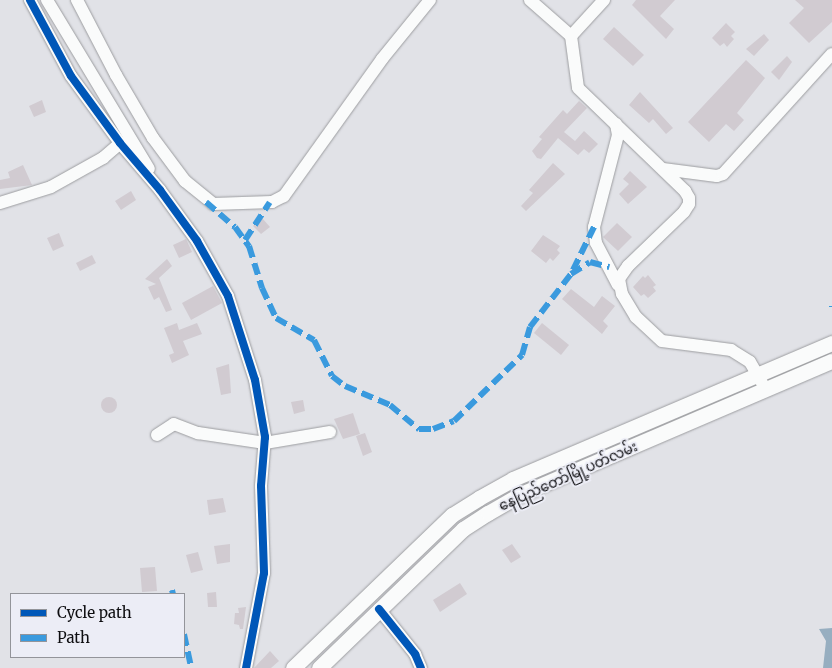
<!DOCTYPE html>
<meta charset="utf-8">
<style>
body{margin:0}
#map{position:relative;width:832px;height:668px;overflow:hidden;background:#e1e2e7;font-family:Merriweather,"Noto Sans Myanmar",serif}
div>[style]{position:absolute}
.water>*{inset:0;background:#97aec0}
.building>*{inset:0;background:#d1cbd1}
.round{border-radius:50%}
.roads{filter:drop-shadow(0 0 1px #9c9da0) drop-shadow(0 0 1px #9c9da0)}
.minor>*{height:12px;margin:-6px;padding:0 6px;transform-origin:6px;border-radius:6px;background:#fafbfb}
.major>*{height:15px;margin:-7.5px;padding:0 7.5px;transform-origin:7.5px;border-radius:7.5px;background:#fafbfb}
.quiet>*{height:6px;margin-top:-3px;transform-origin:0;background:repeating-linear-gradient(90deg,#3a9ade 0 12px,transparent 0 18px)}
.cycleway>*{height:8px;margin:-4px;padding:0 4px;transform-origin:4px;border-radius:4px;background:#0057b8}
span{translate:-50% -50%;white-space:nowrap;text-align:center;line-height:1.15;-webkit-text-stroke:4px #ecedf6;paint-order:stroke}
.street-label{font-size:14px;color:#0e0e11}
.legend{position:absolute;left:10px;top:593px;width:175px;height:65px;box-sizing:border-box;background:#ecedf6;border:1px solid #93949a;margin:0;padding:6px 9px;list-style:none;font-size:15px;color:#0e0e11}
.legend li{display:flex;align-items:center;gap:10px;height:25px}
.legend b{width:25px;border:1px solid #93949a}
</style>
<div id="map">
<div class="water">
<i style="clip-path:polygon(832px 628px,832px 668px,823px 668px,826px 641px,819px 629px)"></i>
</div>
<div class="building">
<i style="clip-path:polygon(636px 0,675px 0,660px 16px,674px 29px,666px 39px,632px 5px)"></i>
<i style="clip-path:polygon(795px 0,832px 0,832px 22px,809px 43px,789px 23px,804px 8px)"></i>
<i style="clip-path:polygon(726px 23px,735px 32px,731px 36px,734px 39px,727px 47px,724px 43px,720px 46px,712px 38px)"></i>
<i style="clip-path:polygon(614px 27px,644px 55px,633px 66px,603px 39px)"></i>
<i style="clip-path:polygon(764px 34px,769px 40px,754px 56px,746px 49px)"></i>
<i style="clip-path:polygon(787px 56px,792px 62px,779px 80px,771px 72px)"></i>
<i style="clip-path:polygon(746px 60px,765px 78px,737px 113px,744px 120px,734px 131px,726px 124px,709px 142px,688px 122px)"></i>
<i style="clip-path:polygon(640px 92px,673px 128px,666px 134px,653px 119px,649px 123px,629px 105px)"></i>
<i style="clip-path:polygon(42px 100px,46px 112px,34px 117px,29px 106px)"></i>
<i style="clip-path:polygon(579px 101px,587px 108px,564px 132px,575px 141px,584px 131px,598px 144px,589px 153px,584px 149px,578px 155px,558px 138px,541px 159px,537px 158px,532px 151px,542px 139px,539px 137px,563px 110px,567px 114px)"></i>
<i style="clip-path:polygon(553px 163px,565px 174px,526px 211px,521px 206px,533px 193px,529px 190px)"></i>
<i style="clip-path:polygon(23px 165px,32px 185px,0 189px,0 180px,10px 178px,8px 172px)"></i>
<i style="clip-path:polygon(630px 171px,647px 187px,628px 204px,619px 194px,629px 184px,623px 179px)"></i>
<i style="clip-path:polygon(131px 191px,136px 200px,121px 210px,115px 201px)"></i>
<i style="clip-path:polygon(262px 218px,270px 227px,261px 234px,253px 226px)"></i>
<i style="clip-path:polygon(617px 223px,632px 237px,618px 251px,603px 237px)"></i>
<i style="clip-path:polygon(59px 233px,64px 246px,53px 251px,47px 238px)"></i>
<i style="clip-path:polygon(543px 235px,560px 246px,557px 250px,560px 253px,553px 261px,550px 258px,546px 263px,531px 251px)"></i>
<i style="clip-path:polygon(186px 239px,192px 252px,179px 258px,173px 245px)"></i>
<i style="clip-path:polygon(92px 255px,96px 263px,80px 271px,76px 263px)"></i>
<i style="clip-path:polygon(167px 259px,172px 266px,159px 278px,172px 310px,166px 312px,159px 297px,154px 300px,148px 287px,156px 284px,145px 279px)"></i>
<i style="clip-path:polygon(648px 275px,656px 285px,653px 287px,656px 291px,648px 298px,644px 294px,641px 296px,633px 287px,643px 276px,645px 278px)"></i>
<i style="clip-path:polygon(213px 286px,222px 303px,191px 320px,182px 303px)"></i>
<i style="clip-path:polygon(571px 289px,594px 307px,602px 296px,615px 306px,603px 321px,608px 326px,602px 334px,562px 299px)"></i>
<i style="clip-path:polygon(177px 323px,179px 330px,197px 323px,202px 334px,183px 341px,189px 355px,172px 363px,169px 355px,174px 353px,164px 328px)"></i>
<i style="clip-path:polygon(542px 323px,569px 345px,561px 355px,534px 333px)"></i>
<i style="clip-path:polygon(229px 364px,231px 393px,221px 395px,216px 368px)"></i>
<i class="round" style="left:101px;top:397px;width:16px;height:16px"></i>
<i style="clip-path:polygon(303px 400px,305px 411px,294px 414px,291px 402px)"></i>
<i style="clip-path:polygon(353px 413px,360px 434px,343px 439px,334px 419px)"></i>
<i style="clip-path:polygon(365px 433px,372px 452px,363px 456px,356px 436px)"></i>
<i style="clip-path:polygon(223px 498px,226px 512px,209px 515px,207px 500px)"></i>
<i style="clip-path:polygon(230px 544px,230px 562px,217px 564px,214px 546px)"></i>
<i style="clip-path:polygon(512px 544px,521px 557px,511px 563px,502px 550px)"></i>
<i style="clip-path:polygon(198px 552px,203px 570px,191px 573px,186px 555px)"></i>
<i style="clip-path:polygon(155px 567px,157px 591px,142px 592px,140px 568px)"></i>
<i style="clip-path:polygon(460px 583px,467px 594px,440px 612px,433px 600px)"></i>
<i style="clip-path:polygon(216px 592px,217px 607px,208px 607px,207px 593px)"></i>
<i style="clip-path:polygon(246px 607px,243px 629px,240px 629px,239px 625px,234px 624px,235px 613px,239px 613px,238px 608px)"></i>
<i style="clip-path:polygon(270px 651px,279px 661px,271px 668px,254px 668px)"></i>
</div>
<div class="roads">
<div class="minor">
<i style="left:30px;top:0;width:86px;rotate:61.7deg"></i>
<i style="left:71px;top:76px;width:83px;rotate:53.8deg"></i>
<i style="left:120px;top:143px;width:62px;rotate:49.6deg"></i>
<i style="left:160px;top:190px;width:63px;rotate:54deg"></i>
<i style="left:197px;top:241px;width:63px;rotate:60.6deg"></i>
<i style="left:228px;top:296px;width:88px;rotate:72.2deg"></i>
<i style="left:255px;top:380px;width:58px;rotate:80deg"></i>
<i style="left:265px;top:437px;width:49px;rotate:94.7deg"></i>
<i style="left:261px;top:486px;width:87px;rotate:88deg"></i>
<i style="left:264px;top:573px;width:97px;rotate:100.7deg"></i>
<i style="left:47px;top:0;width:197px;rotate:58.9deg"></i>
<i style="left:77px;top:0;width:85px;rotate:62.5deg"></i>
<i style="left:116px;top:75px;width:73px;rotate:59.6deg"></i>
<i style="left:153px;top:138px;width:54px;rotate:53.3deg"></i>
<i style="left:185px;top:181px;width:36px;rotate:39deg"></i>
<i style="left:213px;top:204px;width:59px;rotate:-1.9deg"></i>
<i style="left:272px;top:202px;width:13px;rotate:-27deg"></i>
<i style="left:284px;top:196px;width:168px;rotate:-54.4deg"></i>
<i style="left:382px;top:59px;width:76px;rotate:-50.9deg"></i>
<i style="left:530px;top:0;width:55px;rotate:41.3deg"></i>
<i style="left:571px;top:36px;width:52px;rotate:82.3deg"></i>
<i style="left:578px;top:88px;width:149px;rotate:43.9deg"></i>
<i style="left:685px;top:191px;width:8px;rotate:60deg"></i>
<i style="left:689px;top:198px;width:6px;rotate:90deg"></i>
<i style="left:689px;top:204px;width:9px;rotate:122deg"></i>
<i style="left:684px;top:212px;width:78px;rotate:136deg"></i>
<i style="left:628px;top:266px;width:16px;rotate:125deg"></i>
<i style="left:619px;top:279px;width:15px;rotate:79deg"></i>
<i style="left:622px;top:294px;width:27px;rotate:59deg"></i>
<i style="left:636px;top:317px;width:35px;rotate:43deg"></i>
<i style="left:662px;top:341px;width:70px;rotate:7.4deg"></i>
<i style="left:731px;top:350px;width:22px;rotate:32deg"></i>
<i style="left:750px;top:362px;width:24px;rotate:60deg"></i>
<i style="left:571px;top:36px;width:49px;rotate:-47.5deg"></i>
<i style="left:616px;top:124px;width:11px;rotate:80deg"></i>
<i style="left:618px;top:135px;width:95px;rotate:104.6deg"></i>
<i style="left:594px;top:227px;width:16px;rotate:83deg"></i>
<i style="left:596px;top:243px;width:47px;rotate:62.4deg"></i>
<i style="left:663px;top:169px;width:54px;rotate:7.4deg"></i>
<i style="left:717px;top:176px;width:6px;rotate:-18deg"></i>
<i style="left:723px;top:174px;width:162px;rotate:-47.8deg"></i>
<i style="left:0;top:203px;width:53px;rotate:-17.4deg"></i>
<i style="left:51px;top:187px;width:60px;rotate:-29.1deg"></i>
<i style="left:103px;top:158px;width:23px;rotate:-41deg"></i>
<i style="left:157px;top:435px;width:20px;rotate:-33deg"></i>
<i style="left:174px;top:424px;width:26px;rotate:21deg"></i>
<i style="left:198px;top:433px;width:68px;rotate:8.5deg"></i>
<i style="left:265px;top:443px;width:66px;rotate:-9.6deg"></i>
<i style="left:379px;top:609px;width:58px;rotate:51.3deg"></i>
<i style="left:415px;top:654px;width:15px;rotate:67deg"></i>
</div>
<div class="major">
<i style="left:293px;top:668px;width:221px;rotate:-43.9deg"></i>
<i style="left:452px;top:515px;width:32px;rotate:-32deg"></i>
<i style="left:479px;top:498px;width:39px;rotate:-29deg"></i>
<i style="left:513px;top:479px;width:347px;rotate:-23.1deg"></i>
<i style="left:319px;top:668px;width:200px;rotate:-44deg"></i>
<i style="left:463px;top:529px;width:30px;rotate:-33deg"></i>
<i style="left:488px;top:513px;width:38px;rotate:-30deg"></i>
<i style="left:521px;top:494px;width:338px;rotate:-23.2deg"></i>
</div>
</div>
<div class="quiet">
<i style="left:206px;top:202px;width:38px;rotate:41deg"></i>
<i style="left:235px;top:227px;width:24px;rotate:54deg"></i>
<i style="left:249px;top:246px;width:44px;rotate:72.8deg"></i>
<i style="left:262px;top:288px;width:33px;rotate:65deg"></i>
<i style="left:276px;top:318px;width:44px;rotate:30.1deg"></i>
<i style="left:314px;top:340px;width:40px;rotate:63.4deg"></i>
<i style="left:332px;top:376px;width:16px;rotate:38deg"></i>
<i style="left:345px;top:386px;width:49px;rotate:22.9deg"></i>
<i style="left:390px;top:405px;width:38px;rotate:40deg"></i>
<i style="left:419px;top:429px;width:14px"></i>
<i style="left:433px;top:429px;width:22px;rotate:-21deg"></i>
<i style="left:454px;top:421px;width:95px;rotate:-44.1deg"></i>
<i style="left:522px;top:355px;width:29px;rotate:-74deg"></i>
<i style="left:530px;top:327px;width:67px;rotate:-52.3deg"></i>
<i style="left:571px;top:274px;width:22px;rotate:-32deg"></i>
<i style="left:590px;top:262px;width:20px;rotate:15deg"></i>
<i style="left:245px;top:240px;width:45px;rotate:-56.7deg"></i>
<i style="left:573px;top:270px;width:48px;rotate:-64deg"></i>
<i style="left:832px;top:306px;width:1px;rotate:90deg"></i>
<i style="left:172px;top:590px;width:4px;rotate:76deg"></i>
<i style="left:184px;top:634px;width:35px;rotate:78deg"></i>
</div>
<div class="cycleway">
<i style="left:30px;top:0;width:86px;rotate:61.7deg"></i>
<i style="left:71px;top:76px;width:83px;rotate:53.8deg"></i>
<i style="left:120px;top:143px;width:62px;rotate:49.6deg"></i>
<i style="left:160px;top:190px;width:63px;rotate:54deg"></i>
<i style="left:197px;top:241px;width:63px;rotate:60.6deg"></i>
<i style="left:228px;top:296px;width:88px;rotate:72.2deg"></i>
<i style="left:255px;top:380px;width:58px;rotate:80deg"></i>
<i style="left:265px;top:437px;width:49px;rotate:94.7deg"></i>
<i style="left:261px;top:486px;width:87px;rotate:88deg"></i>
<i style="left:264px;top:573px;width:97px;rotate:100.7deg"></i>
<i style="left:379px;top:609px;width:58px;rotate:51.3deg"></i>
<i style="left:415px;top:654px;width:15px;rotate:67deg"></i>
</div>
<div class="street-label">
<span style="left:568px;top:476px;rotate:-24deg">နေပြည်တော်မြို့ပတ်လမ်း</span>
</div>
<ul class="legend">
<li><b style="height:6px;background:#0057b8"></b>Cycle path</li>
<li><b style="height:6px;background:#3a9ade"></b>Path</li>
</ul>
</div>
